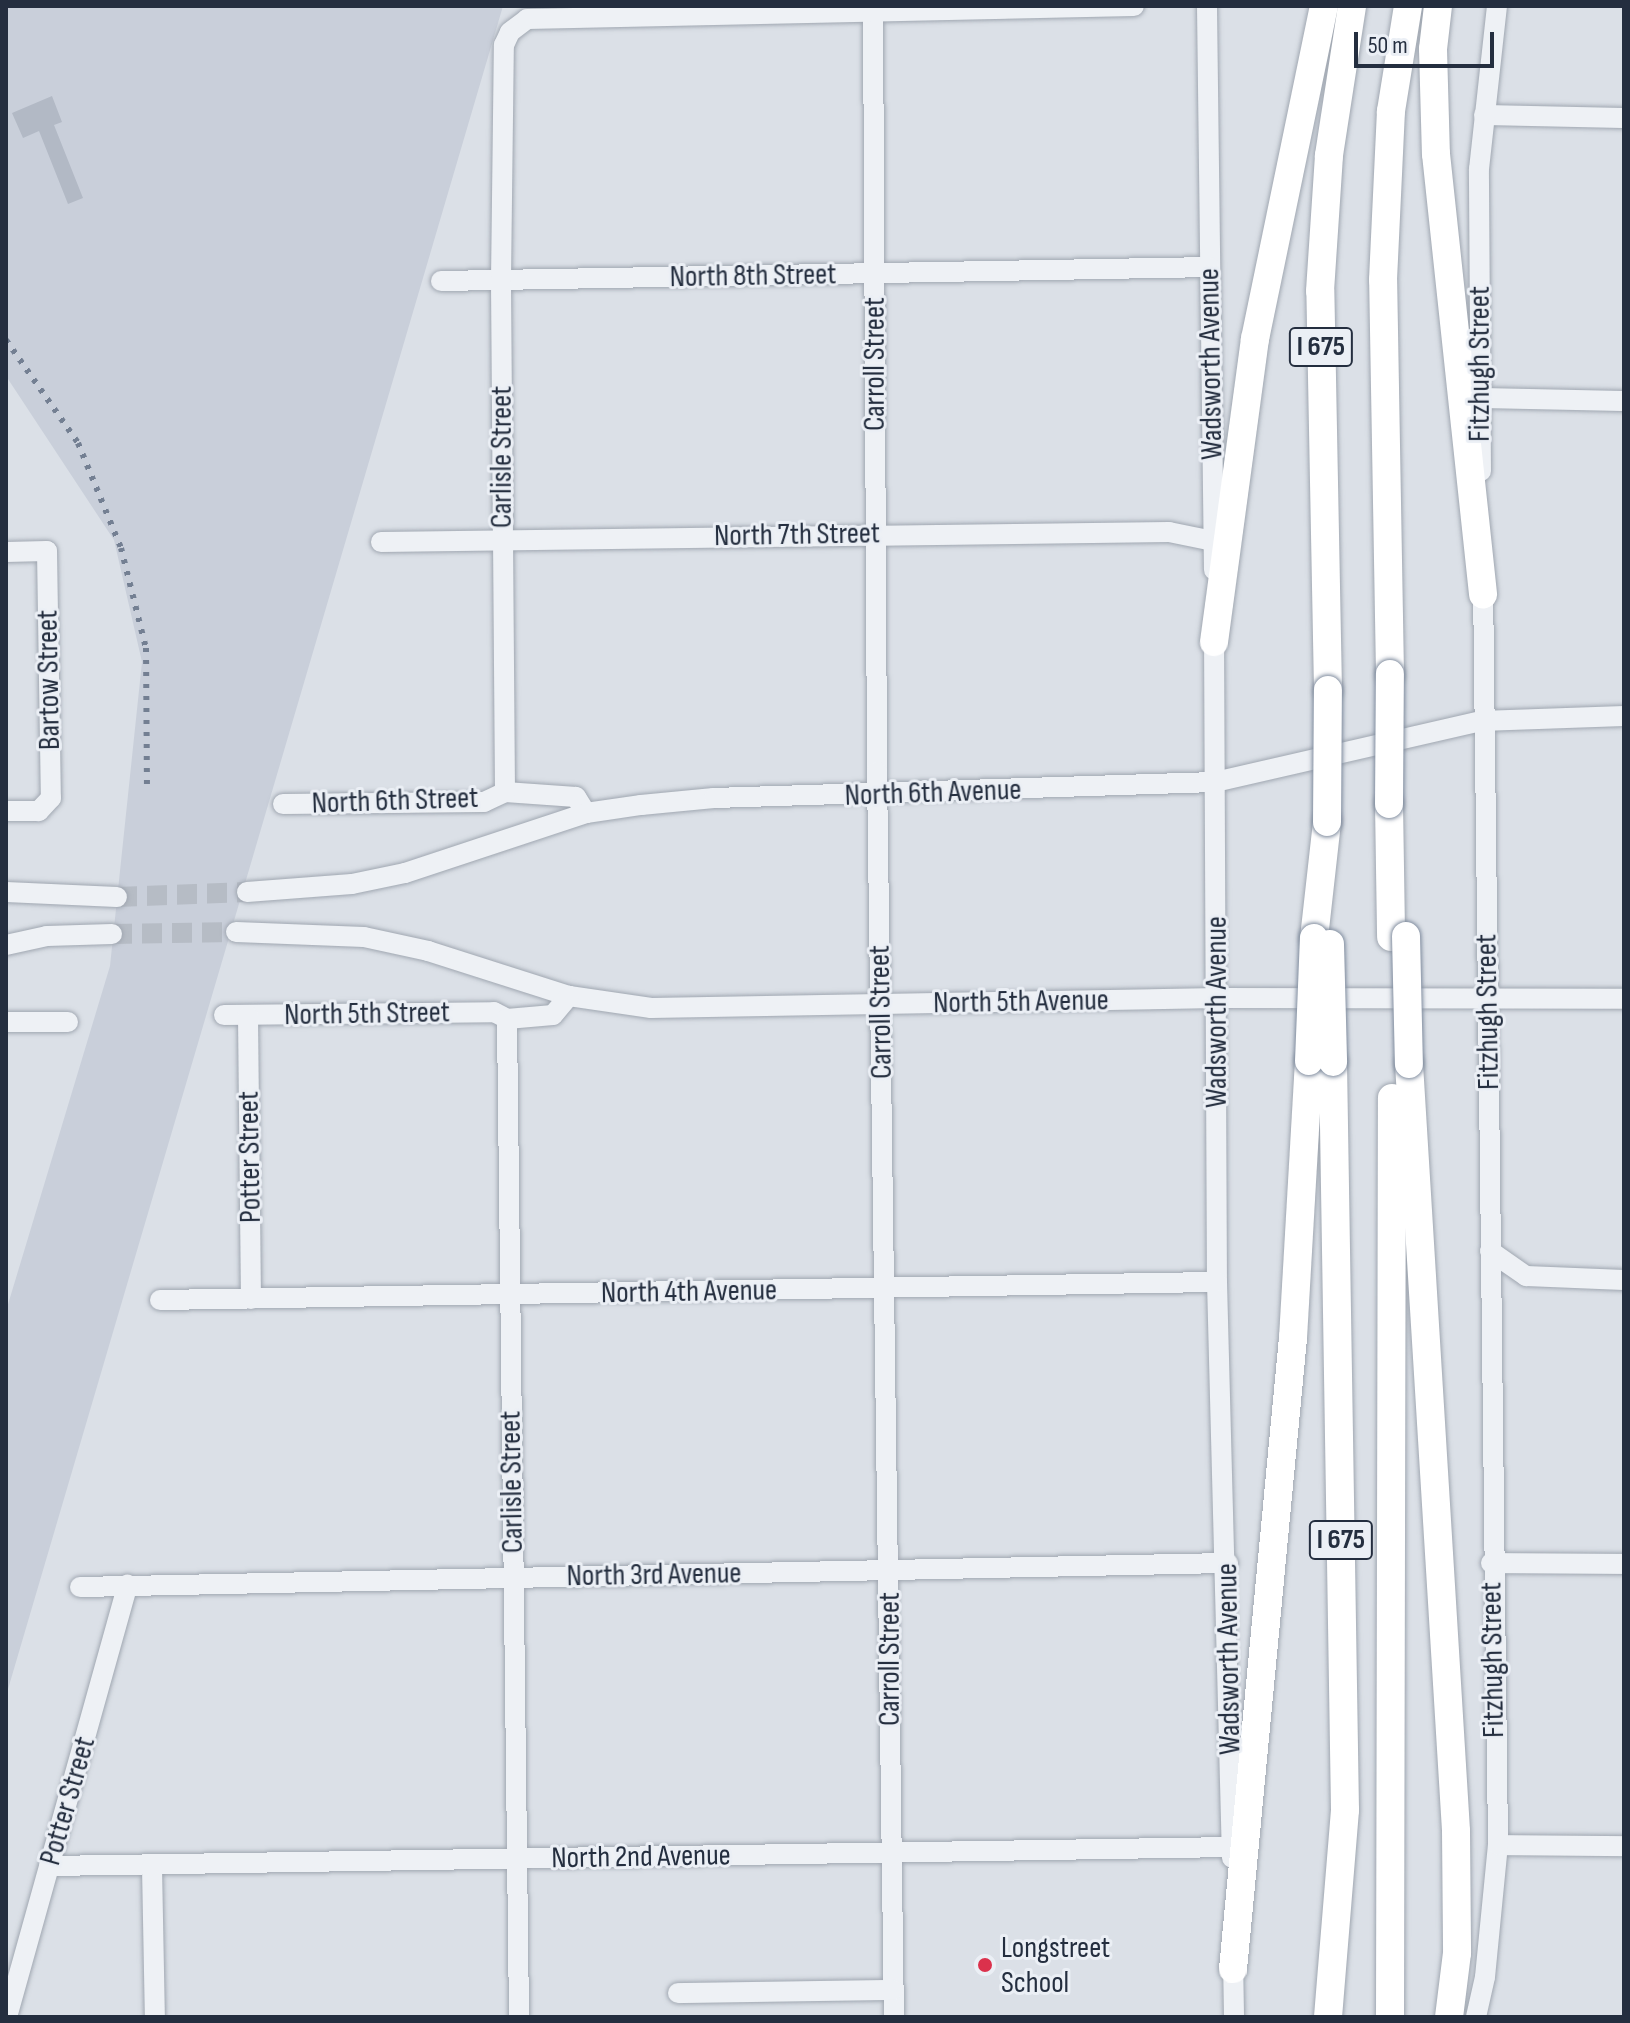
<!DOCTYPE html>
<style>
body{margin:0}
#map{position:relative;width:1630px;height:2023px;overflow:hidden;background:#dbe0e7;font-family:"Sofia Sans Condensed",sans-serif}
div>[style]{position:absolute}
.built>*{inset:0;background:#c9cfda}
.building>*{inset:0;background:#b2b9c5}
.minor-tunnel>*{height:20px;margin-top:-10px;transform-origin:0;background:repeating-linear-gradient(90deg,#b6bcc5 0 20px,transparent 0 30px)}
.roads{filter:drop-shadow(0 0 2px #a0a7b1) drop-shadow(0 0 2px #a0a7b1)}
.minor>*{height:20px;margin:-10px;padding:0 10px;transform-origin:10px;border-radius:10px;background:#eef1f5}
.highway>*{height:28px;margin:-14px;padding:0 14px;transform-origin:14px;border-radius:14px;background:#fff}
.rail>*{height:6px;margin-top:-3px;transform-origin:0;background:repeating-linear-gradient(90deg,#737f92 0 4px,transparent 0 12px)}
.bridges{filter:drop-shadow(0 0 2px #818d9f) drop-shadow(0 0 2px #818d9f)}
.highway-bridge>*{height:28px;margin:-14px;padding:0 14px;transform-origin:14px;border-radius:14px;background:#fff}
.dots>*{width:22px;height:22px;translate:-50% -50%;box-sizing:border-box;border:4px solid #ebeff5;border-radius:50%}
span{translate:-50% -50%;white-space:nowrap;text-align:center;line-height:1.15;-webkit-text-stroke:6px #ebeff5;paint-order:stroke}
.shield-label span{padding:2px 6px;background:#ebeff5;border:2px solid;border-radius:6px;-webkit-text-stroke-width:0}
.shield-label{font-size:28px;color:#242e3f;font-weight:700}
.street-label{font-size:30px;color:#242e3f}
.poi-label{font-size:30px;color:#242e3f}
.left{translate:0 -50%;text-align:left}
.frame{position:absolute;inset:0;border:8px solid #242e3f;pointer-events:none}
.scale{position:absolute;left:1354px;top:32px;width:140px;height:36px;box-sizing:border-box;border:4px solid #242e3f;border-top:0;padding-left:10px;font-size:24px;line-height:28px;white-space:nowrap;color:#242e3f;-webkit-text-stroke:6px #ebeff5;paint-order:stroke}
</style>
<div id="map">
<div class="built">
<i style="clip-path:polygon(6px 6px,503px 6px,6px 1696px,6px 1311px,110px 966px,142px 662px,114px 540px,6px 376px)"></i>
</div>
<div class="building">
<i style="clip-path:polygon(52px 96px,62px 122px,54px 125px,83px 198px,68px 204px,39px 131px,23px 138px,12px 113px)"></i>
</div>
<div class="minor-tunnel">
<i style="left:117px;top:897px;width:130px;rotate:-2.2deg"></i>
<i style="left:112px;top:934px;width:124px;rotate:-0.9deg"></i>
</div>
<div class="roads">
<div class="minor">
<i style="left:873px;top:6px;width:766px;rotate:89.7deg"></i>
<i style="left:877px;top:772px;width:1245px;rotate:89.22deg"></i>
<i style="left:1207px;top:6px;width:564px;rotate:89.29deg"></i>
<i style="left:1484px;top:115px;width:140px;rotate:1.2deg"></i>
<i style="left:441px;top:281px;width:768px;rotate:-1.04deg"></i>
<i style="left:1481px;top:398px;width:143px;rotate:1.2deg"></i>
<i style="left:1481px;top:471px;width:302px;rotate:-90.4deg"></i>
<i style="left:1479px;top:169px;width:164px;rotate:-83.7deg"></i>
<i style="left:381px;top:542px;width:788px;rotate:-0.73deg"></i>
<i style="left:1169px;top:532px;width:45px;rotate:11.6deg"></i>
<i style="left:6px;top:552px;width:41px;rotate:-1.4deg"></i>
<i style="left:47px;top:551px;width:247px;rotate:89.1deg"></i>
<i style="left:51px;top:798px;width:18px;rotate:133deg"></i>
<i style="left:39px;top:811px;width:33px;rotate:180deg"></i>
<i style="left:1214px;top:630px;width:652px;rotate:89.74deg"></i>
<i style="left:1217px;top:1282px;width:576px;rotate:88.51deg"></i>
<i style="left:283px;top:804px;width:201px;rotate:-0.6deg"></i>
<i style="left:484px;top:802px;width:23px;rotate:-25deg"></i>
<i style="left:586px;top:813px;width:19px;rotate:-122deg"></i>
<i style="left:576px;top:797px;width:71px;rotate:-176deg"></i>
<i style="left:505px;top:792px;width:512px;rotate:-90.45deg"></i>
<i style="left:501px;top:280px;width:235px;rotate:-89.3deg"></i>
<i style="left:504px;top:45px;width:14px;rotate:-65deg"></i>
<i style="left:510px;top:32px;width:21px;rotate:-37deg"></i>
<i style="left:527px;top:19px;width:607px;rotate:-1.23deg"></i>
<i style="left:6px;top:892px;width:111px;rotate:2.6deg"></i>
<i style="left:247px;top:892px;width:105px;rotate:-4.4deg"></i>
<i style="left:352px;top:884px;width:54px;rotate:-11.7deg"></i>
<i style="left:405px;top:873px;width:191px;rotate:-18.3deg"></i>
<i style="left:586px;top:813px;width:56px;rotate:-8.3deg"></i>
<i style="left:641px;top:805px;width:73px;rotate:-5.5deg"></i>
<i style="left:714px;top:798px;width:501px;rotate:-1.83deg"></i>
<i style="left:1215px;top:782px;width:273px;rotate:-12.9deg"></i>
<i style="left:1481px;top:721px;width:143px;rotate:-2deg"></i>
<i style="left:236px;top:932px;width:128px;rotate:2.2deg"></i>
<i style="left:364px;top:937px;width:66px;rotate:12.3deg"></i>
<i style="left:428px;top:951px;width:148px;rotate:17.7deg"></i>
<i style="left:569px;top:996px;width:83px;rotate:8.3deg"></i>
<i style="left:651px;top:1008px;width:567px;rotate:-1.01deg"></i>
<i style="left:1218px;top:998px;width:406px;rotate:0.1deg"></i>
<i style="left:6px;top:945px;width:42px;rotate:-12.4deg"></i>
<i style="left:47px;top:936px;width:65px;rotate:-1.8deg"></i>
<i style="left:224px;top:1015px;width:270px;rotate:-0.6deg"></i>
<i style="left:494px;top:1012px;width:15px;rotate:28deg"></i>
<i style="left:248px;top:1016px;width:283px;rotate:89.4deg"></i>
<i style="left:6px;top:1022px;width:62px"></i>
<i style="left:1490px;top:1251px;width:44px;rotate:34.8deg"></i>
<i style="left:1526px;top:1276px;width:98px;rotate:2.3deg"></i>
<i style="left:160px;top:1300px;width:1057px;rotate:-0.98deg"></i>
<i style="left:1491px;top:1563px;width:133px;rotate:0.4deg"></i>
<i style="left:80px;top:1587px;width:1148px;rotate:-1.2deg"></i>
<i style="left:1498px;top:1845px;width:126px;rotate:0.5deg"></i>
<i style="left:49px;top:1866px;width:1183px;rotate:-0.92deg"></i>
<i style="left:152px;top:1867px;width:150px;rotate:88.9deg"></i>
<i style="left:1233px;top:1958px;width:59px;rotate:89deg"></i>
<i style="left:678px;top:1993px;width:215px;rotate:-0.8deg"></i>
<i style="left:7px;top:2017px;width:449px;rotate:-74.4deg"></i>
<i style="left:519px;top:2017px;width:998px;rotate:-90.69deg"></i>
<i style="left:507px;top:1019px;width:46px;rotate:-5deg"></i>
<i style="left:553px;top:1015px;width:25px;rotate:-50deg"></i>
<i style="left:1476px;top:2017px;width:41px;rotate:-77.3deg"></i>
<i style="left:1485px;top:1977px;width:133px;rotate:-84.4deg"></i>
<i style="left:1498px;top:1845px;width:1262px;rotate:-90.68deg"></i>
</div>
<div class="highway">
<i style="left:1438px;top:6px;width:43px;rotate:96.6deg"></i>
<i style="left:1433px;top:49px;width:105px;rotate:88.4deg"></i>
<i style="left:1436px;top:154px;width:443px;rotate:83.9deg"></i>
<i style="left:1214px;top:642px;width:306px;rotate:-82.3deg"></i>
<i style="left:1255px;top:339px;width:340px;rotate:-78.3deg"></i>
<i style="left:1390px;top:674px;width:394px;rotate:-91deg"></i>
<i style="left:1383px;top:280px;width:169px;rotate:-87.3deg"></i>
<i style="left:1391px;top:111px;width:106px;rotate:-80.8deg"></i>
<i style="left:1328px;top:690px;width:399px;rotate:-91.1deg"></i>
<i style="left:1320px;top:291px;width:136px;rotate:-86.2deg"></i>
<i style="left:1329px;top:155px;width:151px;rotate:-81.2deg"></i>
<i style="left:1389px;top:804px;width:133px;rotate:89.1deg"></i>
<i style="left:1314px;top:938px;width:117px;rotate:-83.6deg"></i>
<i style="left:1409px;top:1064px;width:768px;rotate:86.49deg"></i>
<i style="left:1456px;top:1831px;width:122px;rotate:89.5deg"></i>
<i style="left:1457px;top:1953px;width:64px;rotate:97.1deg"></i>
<i style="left:1233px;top:1969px;width:634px;rotate:-84.57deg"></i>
<i style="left:1293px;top:1338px;width:277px;rotate:-86.7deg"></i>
<i style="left:1328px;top:2017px;width:208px;rotate:-85.3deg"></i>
<i style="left:1345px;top:1810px;width:748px;rotate:-90.92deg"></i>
<i style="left:1390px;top:2017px;width:919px;rotate:-89.88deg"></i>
</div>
</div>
<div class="rail">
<i style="left:6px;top:340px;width:126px;rotate:55deg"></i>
<i style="left:78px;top:443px;width:113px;rotate:67.7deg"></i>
<i style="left:121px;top:548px;width:103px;rotate:76deg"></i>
<i style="left:146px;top:648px;width:136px;rotate:89.6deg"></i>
</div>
<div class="bridges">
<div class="highway-bridge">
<i style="left:1389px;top:804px;width:130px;rotate:-89.6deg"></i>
<i style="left:1327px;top:822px;width:132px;rotate:-89.6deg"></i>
<i style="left:1406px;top:936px;width:128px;rotate:88.7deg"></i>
<i style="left:1330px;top:944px;width:118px;rotate:88.5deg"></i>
<i style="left:1309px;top:1061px;width:123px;rotate:-87.7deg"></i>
</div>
</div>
<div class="dots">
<i style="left:985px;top:1965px;background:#db314c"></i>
</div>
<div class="shield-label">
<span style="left:1321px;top:347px">I 675</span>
<span style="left:1341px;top:1540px">I 675</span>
</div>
<div class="street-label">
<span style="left:753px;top:276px;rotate:-1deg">North 8th Street</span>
<span style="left:875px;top:364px;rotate:-90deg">Carroll Street</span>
<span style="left:1211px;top:364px;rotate:-91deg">Wadsworth Avenue</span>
<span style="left:1480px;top:364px;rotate:-90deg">Fitzhugh Street</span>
<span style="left:502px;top:457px;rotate:-90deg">Carlisle Street</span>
<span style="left:797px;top:535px;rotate:-1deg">North 7th Street</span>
<span style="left:49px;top:680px;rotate:-91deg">Bartow Street</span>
<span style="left:933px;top:793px;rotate:-2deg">North 6th Avenue</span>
<span style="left:395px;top:801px;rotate:-2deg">North 6th Street</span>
<span style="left:1021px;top:1002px;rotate:-1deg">North 5th Avenue</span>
<span style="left:881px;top:1012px;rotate:-91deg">Carroll Street</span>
<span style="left:1217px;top:1012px;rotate:-90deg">Wadsworth Avenue</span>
<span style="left:1488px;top:1012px;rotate:-91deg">Fitzhugh Street</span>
<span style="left:367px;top:1014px;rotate:-1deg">North 5th Street</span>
<span style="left:250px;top:1157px;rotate:-91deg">Potter Street</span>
<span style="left:689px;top:1292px;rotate:-1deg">North 4th Avenue</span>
<span style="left:512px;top:1482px;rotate:-91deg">Carlisle Street</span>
<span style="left:654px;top:1575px;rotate:-1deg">North 3rd Avenue</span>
<span style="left:890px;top:1659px;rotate:-90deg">Carroll Street</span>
<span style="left:1229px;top:1659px;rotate:-91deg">Wadsworth Avenue</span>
<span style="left:1493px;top:1660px;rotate:-91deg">Fitzhugh Street</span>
<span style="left:68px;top:1801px;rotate:-74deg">Potter Street</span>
<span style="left:641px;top:1857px;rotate:-1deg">North 2nd Avenue</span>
</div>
<div class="poi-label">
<span class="left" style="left:1001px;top:1965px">Longstreet<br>School</span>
</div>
<div class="frame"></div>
<div class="scale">50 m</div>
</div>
